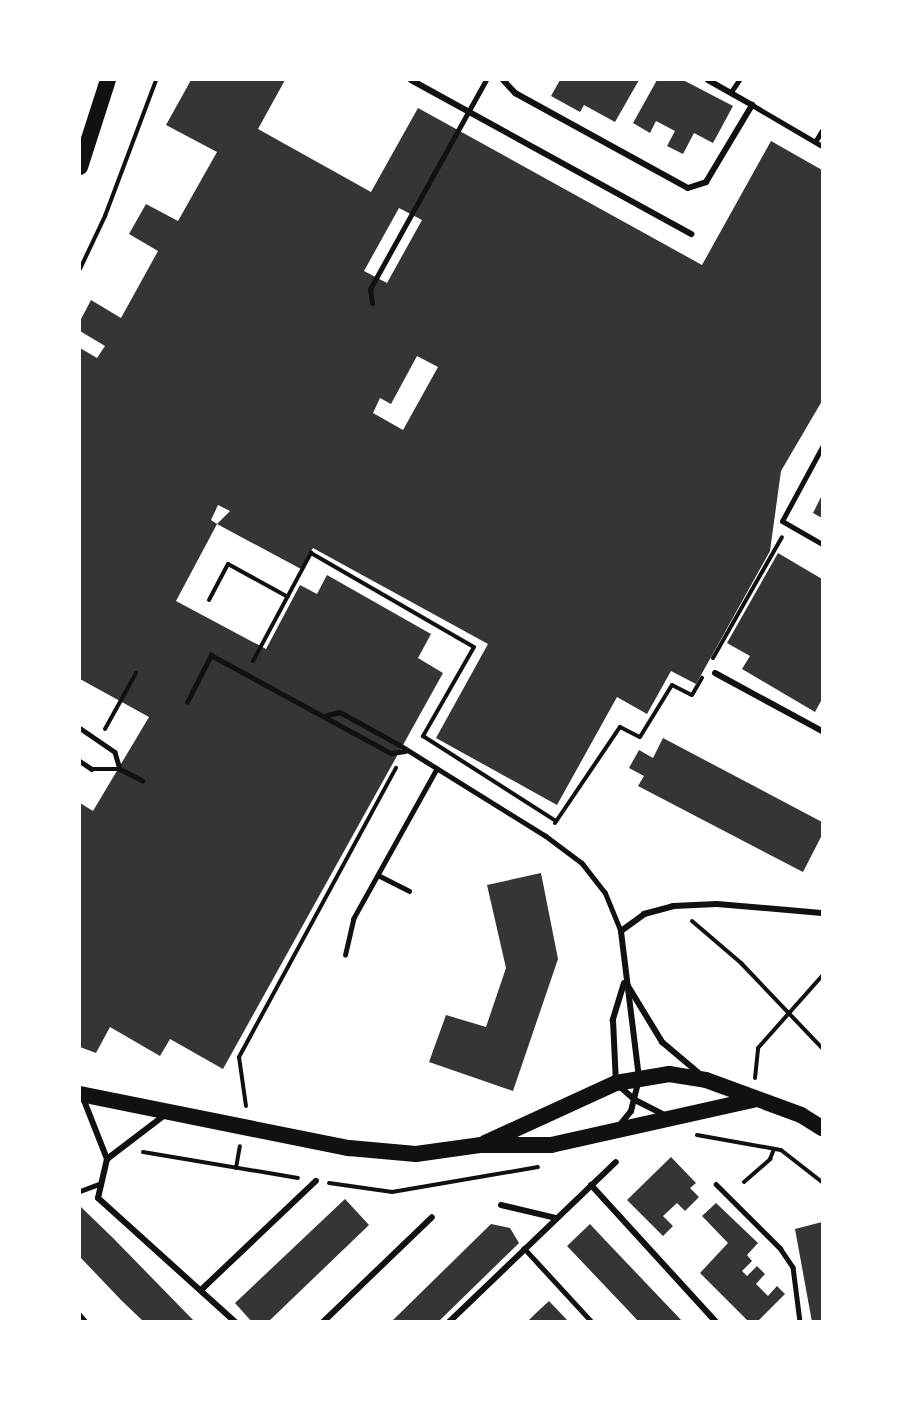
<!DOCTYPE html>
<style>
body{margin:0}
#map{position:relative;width:902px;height:1401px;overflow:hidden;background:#fff;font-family:Commissioner,sans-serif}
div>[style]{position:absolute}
.building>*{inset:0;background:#353535}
.path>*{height:4px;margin:-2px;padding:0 2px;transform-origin:2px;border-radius:2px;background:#111}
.service>*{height:4.5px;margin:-2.25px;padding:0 2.25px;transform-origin:2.25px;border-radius:2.25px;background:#111}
.pedestrian>*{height:5px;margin:-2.5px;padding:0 2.5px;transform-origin:2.5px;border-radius:2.5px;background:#111}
.minor>*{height:6px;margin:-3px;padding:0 3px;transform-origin:3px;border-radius:3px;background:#111}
.trunk>*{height:16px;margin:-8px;padding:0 8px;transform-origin:8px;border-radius:8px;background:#111}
span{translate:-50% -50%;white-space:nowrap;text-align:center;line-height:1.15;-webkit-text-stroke:6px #fff;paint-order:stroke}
.frame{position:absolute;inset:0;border:81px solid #fff;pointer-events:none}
</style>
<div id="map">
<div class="building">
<i style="clip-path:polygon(evenodd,191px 80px,285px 80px,258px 129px,371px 192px,418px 108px,702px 265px,771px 141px,822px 170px,822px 401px,781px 471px,770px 551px,696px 684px,671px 671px,647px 714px,617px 697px,557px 805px,436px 738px,488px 644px,313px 548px,301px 569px,217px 524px,230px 511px,218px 505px,211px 520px,217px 524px,176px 601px,266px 649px,300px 585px,317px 594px,327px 575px,431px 634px,418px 658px,443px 673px,223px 1069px,170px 1039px,160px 1056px,110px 1027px,96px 1053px,80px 1047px,80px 803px,93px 811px,149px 717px,80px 679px,80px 348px,97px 358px,105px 346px,80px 331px,80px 321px,91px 300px,121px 318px,158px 251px,129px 234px,146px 204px,178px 221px,217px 152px,166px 125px,191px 80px,399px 208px,422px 220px,387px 283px,364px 271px,399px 208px,191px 80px,417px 356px,438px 367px,403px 430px,373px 413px,380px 398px,391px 404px,417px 356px)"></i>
<i style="clip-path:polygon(560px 80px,639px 80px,615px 122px,584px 105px,580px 112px,551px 96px)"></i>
<i style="clip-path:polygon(657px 80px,683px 80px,733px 106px,713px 143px,694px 133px,683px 154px,667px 146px,675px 131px,656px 121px,650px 133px,633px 123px)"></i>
<i style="clip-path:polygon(822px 495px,822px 518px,813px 513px)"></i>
<i style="clip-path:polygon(778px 553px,822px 579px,822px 699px,815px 712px,742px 669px,750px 656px,727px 643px)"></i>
<i style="clip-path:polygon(663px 738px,822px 822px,822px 835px,803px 872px,638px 786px,644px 776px,629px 768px,639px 750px,653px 758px)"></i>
<i style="clip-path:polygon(541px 873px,558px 959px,513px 1091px,429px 1062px,446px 1015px,486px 1027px,506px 968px,487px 885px)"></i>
<i style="clip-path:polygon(671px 1157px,696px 1183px,690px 1188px,699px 1197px,685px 1211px,677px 1203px,663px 1216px,673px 1226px,663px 1236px,627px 1200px)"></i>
<i style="clip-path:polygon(345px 1199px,369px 1225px,268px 1322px,252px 1322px,235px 1303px)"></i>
<i style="clip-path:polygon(716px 1203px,758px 1243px,747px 1255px,752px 1261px,742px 1271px,747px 1276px,757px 1266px,765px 1274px,756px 1284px,768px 1296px,777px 1286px,785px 1294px,757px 1322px,749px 1322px,700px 1273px,728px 1243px,702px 1216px)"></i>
<i style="clip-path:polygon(80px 1206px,114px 1239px,195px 1322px,144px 1322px,122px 1301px,80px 1257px)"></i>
<i style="clip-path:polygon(822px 1222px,822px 1322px,812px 1322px,795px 1229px)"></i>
<i style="clip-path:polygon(491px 1224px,510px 1228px,519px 1243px,438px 1322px,391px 1322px)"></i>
<i style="clip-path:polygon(590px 1224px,604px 1239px,683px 1322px,639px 1322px,624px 1306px,567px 1246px)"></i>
<i style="clip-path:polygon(549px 1301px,569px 1322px,527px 1322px,535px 1314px)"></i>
</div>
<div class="path">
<i style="left:80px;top:269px;width:59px;rotate:-64.7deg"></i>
<i style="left:105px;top:216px;width:145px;rotate:-69.4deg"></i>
<i style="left:209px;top:600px;width:41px;rotate:-62.2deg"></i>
<i style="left:228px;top:564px;width:68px;rotate:28.8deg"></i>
<i style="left:713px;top:658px;width:139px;rotate:-60.3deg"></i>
<i style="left:253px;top:661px;width:123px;rotate:-61.8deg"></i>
<i style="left:311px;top:553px;width:188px;rotate:30deg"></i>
<i style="left:474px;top:647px;width:103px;rotate:119.8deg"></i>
<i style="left:423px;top:736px;width:158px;rotate:32.6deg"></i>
<i style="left:105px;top:729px;width:64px;rotate:-61deg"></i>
<i style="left:555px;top:823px;width:116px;rotate:-55.9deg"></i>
<i style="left:620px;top:727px;width:22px;rotate:27deg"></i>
<i style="left:640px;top:737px;width:61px;rotate:-58.4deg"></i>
<i style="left:672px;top:685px;width:22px;rotate:27deg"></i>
<i style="left:692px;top:695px;width:20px;rotate:-60deg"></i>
<i style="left:692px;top:921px;width:65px;rotate:40.6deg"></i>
<i style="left:741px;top:963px;width:117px;rotate:46.4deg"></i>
<i style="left:755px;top:1078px;width:30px;rotate:-84deg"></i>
<i style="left:758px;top:1048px;width:96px;rotate:-48.4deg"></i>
<i style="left:246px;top:1106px;width:49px;rotate:-98.1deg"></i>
<i style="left:239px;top:1057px;width:329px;rotate:-61.5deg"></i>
<i style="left:697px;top:1135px;width:85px;rotate:10.1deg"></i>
<i style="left:781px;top:1150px;width:52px;rotate:38deg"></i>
<i style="left:143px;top:1152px;width:157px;rotate:9.5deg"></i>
<i style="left:236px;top:1168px;width:22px;rotate:-80deg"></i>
<i style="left:744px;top:1182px;width:35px;rotate:-41deg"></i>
<i style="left:770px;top:1159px;width:11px;rotate:-68deg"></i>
<i style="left:329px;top:1183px;width:64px;rotate:8.1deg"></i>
<i style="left:392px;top:1192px;width:148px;rotate:-9.7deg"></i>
</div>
<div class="service">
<i style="left:731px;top:92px;width:14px;rotate:-56deg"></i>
<i style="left:815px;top:142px;width:13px;rotate:-58deg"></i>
<i style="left:187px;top:702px;width:53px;rotate:-62.9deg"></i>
<i style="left:211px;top:655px;width:205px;rotate:28.6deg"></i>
<i style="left:391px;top:753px;width:14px;rotate:-8deg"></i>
<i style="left:327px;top:715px;width:13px;rotate:-13deg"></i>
<i style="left:340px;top:712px;width:66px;rotate:28.9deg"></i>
<i style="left:398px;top:744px;width:174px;rotate:31.9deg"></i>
<i style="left:546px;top:836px;width:45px;rotate:36.9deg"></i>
<i style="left:582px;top:863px;width:37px;rotate:52deg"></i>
<i style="left:605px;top:892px;width:42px;rotate:67.7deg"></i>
<i style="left:80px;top:728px;width:42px;rotate:34.4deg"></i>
<i style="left:115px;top:752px;width:18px;rotate:74deg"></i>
<i style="left:80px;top:761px;width:14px;rotate:34deg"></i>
<i style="left:92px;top:769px;width:28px"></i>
<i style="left:120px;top:769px;width:25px;rotate:27deg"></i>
<i style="left:378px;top:875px;width:35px;rotate:27deg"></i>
<i style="left:345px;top:955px;width:37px;rotate:-77deg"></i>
<i style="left:353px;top:919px;width:171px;rotate:-60.9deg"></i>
<i style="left:716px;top:1184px;width:91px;rotate:45deg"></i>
<i style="left:780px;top:1248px;width:23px;rotate:56deg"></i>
<i style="left:793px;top:1267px;width:55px;rotate:82.7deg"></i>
<i style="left:80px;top:1191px;width:20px;rotate:-20deg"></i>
<i style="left:524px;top:1248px;width:100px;rotate:47.4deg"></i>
<i style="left:80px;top:1315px;width:9px;rotate:49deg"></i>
</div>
<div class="pedestrian">
<i style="left:752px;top:105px;width:81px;rotate:30.4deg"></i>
<i style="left:372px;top:303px;width:14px;rotate:-98deg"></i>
<i style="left:370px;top:289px;width:239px;rotate:-61deg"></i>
<i style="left:822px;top:447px;width:84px;rotate:118.4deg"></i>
<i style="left:782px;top:521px;width:46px;rotate:29.9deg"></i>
</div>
<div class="minor">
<i style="left:411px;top:80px;width:320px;rotate:28.8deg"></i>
<i style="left:503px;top:80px;width:18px;rotate:47deg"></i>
<i style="left:515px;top:93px;width:197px;rotate:28.8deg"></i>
<i style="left:688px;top:188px;width:19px;rotate:-18deg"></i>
<i style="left:706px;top:182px;width:90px;rotate:-59.1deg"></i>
<i style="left:752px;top:105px;width:51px;rotate:-150.4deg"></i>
<i style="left:715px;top:673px;width:122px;rotate:28.5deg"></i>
<i style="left:624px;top:983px;width:39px;rotate:107deg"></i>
<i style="left:613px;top:1020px;width:63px;rotate:87.3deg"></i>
<i style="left:616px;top:1083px;width:25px;rotate:42deg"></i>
<i style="left:635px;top:1100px;width:34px;rotate:27deg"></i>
<i style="left:628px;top:986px;width:66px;rotate:58.7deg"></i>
<i style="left:662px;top:1042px;width:50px;rotate:40.1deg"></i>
<i style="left:83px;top:1098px;width:66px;rotate:68.5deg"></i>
<i style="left:107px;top:1159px;width:40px;rotate:103deg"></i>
<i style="left:98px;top:1198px;width:185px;rotate:42.1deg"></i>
<i style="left:619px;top:1126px;width:19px;rotate:-51deg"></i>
<i style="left:631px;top:1111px;width:34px;rotate:-76deg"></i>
<i style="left:639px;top:1078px;width:148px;rotate:-97deg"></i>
<i style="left:621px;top:931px;width:29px;rotate:-36deg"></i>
<i style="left:644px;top:914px;width:30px;rotate:-15deg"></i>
<i style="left:673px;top:906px;width:44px;rotate:-2.6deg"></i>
<i style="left:717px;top:904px;width:105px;rotate:4.9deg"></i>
<i style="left:107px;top:1159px;width:74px;rotate:-37.3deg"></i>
<i style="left:591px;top:1185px;width:185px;rotate:47.6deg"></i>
<i style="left:501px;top:1205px;width:57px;rotate:13.3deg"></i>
<i style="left:202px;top:1289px;width:157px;rotate:-43.5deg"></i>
<i style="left:323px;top:1322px;width:151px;rotate:-43.9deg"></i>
<i style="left:449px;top:1322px;width:231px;rotate:-43.8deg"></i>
</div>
<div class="trunk">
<i style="left:80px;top:167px;width:91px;rotate:-72.2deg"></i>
<i style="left:80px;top:1094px;width:274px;rotate:11.4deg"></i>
<i style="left:349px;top:1148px;width:67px;rotate:5.1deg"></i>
<i style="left:416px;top:1154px;width:66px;rotate:-7.9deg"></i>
<i style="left:481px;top:1145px;width:70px"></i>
<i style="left:551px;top:1145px;width:210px;rotate:-12.6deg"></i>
<i style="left:485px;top:1143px;width:144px;rotate:-24.6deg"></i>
<i style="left:616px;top:1083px;width:54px;rotate:-9.6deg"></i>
<i style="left:669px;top:1074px;width:37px;rotate:9deg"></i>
<i style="left:706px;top:1080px;width:101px;rotate:20.2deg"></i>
<i style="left:801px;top:1115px;width:25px;rotate:32deg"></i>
</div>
<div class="frame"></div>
</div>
